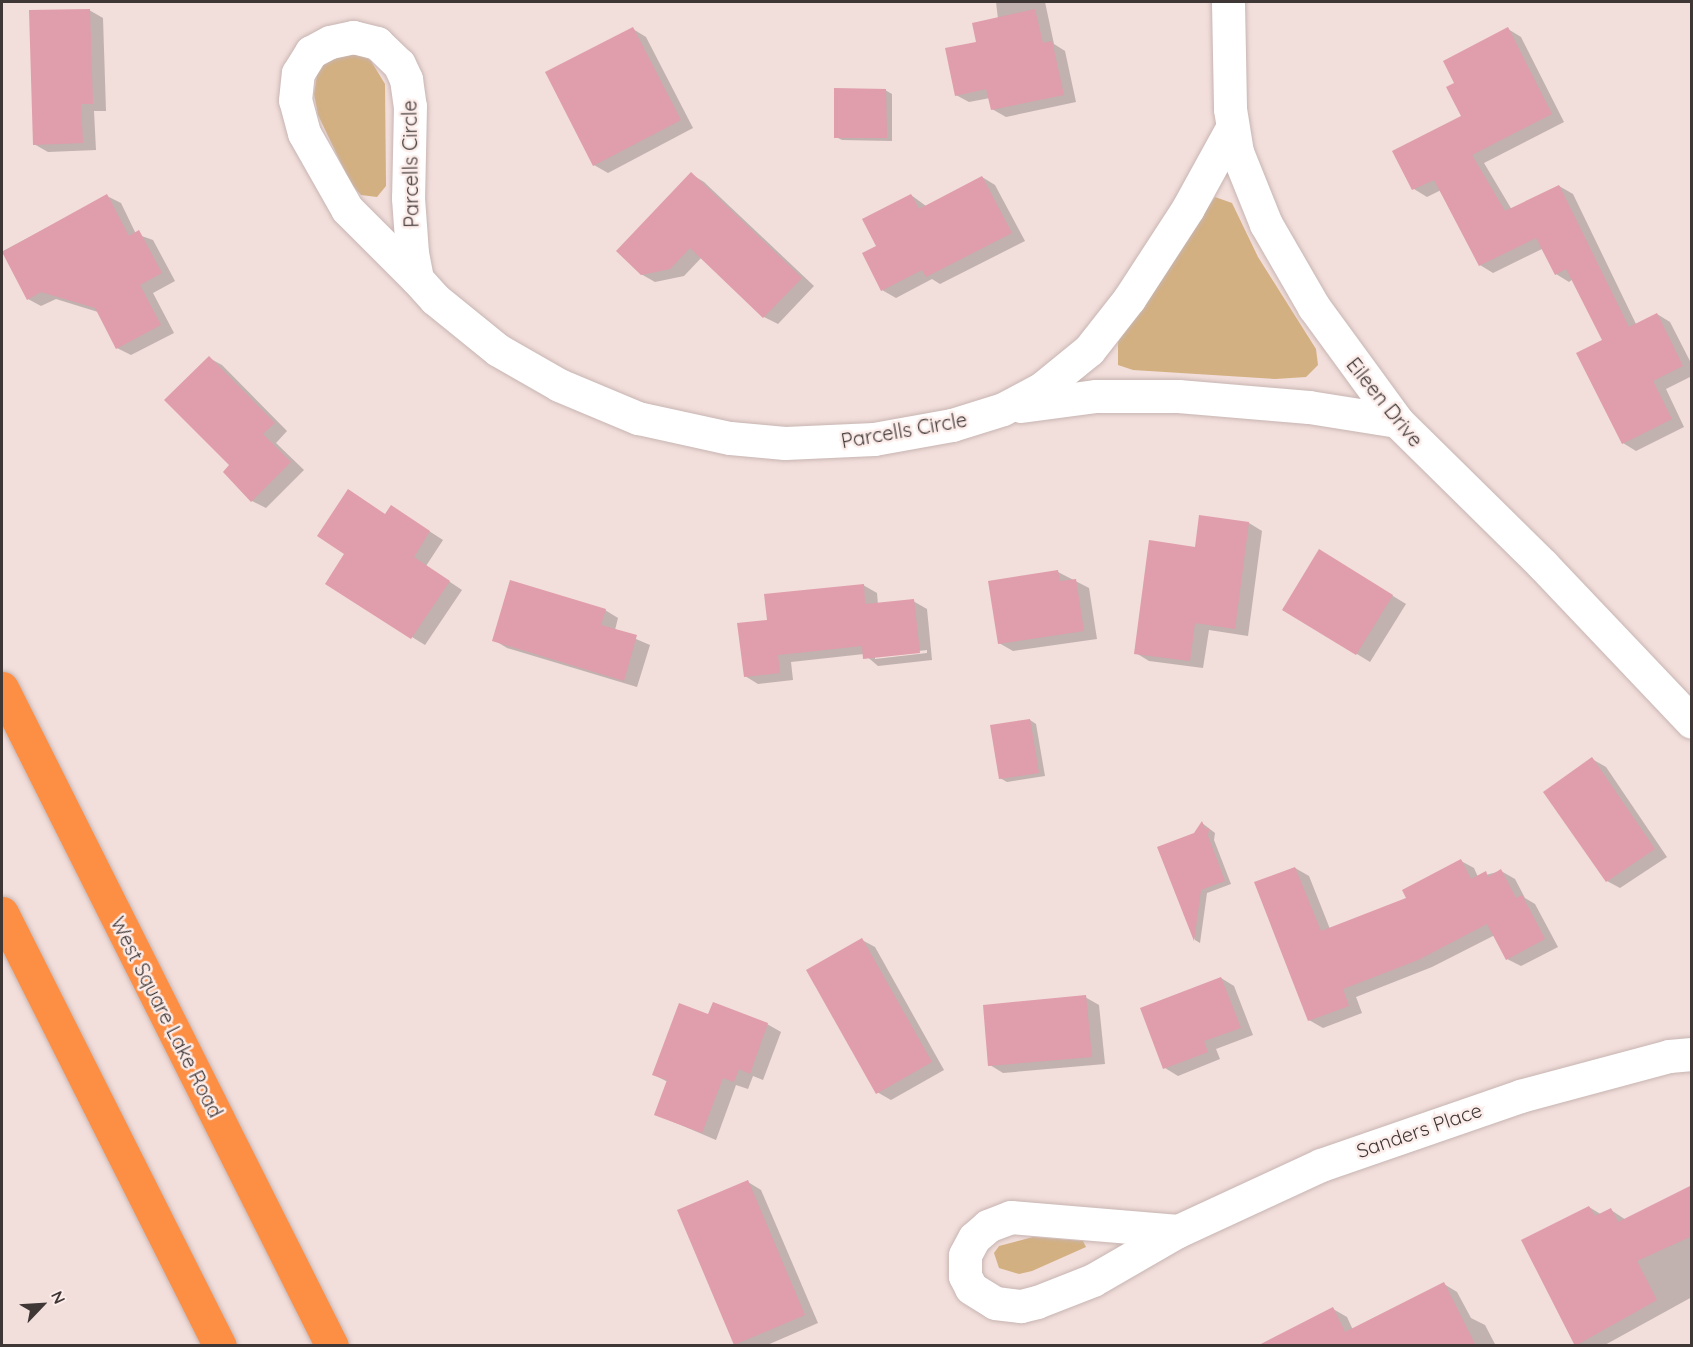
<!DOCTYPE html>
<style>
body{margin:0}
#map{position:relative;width:1693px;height:1347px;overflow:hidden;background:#f2dedb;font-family:Quicksand,sans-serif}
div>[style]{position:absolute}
.green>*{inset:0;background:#d3b081}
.shadow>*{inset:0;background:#0003}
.building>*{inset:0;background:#e09dab}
.roads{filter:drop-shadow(0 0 2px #c7b5b2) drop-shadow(0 0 2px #c7b5b2)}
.minor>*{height:33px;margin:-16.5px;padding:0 16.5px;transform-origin:16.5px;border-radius:16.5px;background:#fff}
.highway>*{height:33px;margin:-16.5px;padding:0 16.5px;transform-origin:16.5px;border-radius:16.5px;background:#fd8f45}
span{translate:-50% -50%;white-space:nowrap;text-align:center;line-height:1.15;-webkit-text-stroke:5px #fcedea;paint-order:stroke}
.street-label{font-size:20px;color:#3f3736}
.frame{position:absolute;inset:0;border:3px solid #3f3736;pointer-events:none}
.north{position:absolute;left:12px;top:1275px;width:60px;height:60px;-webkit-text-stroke:4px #fcedea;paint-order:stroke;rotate:65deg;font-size:16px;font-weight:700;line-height:24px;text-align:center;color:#3f3736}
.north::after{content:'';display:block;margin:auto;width:21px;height:27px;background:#3f3736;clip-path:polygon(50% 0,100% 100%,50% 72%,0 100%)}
</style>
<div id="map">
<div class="green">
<i style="clip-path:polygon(347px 53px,359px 53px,371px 61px,385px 84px,386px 186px,377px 197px,361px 195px,351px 184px,318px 115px,314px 94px,317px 75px,323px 64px)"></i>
<i style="clip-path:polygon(1215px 197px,1232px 203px,1258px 257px,1316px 349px,1318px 365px,1306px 377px,1275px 379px,1133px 370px,1118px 365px,1118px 342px,1127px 325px)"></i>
<i style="clip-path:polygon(1033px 1237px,1083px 1241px,1086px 1247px,1032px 1271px,1019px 1274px,999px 1268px,994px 1253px,999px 1246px)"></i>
</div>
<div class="shadow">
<i style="clip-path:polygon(996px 2px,1045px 2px,1054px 44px,1065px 51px,1076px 102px,1006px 117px,992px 109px,990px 98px,969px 102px,956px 95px,978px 43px,998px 19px)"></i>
<i style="clip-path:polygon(89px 10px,103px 18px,106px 111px,94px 111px,96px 150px,48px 152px,34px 144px)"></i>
<i style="clip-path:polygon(633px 29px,646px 37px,693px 128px,608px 173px,594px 165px)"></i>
<i style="clip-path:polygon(1508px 29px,1521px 37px,1564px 122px,1484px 163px,1512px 210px,1559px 186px,1573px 194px,1636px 324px,1657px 314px,1670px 322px,1692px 365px,1692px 376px,1666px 389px,1684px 427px,1636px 451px,1623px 443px,1604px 340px,1573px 279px,1569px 282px,1556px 274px,1542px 249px,1493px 273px,1480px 265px,1441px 190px,1427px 197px,1414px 189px,1394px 151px,1463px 117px,1456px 84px)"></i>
<i style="clip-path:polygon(885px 90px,892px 94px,892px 141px,842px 140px,836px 137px)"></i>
<i style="clip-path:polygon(691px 174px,704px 182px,814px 286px,778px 324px,764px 317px,702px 257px,684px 276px,655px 282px,641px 274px)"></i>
<i style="clip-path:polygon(982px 177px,995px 185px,1025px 241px,940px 284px,932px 279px,896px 298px,882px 290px,878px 246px,911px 195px,926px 206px)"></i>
<i style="clip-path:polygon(107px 196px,121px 203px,136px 234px,153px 240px,175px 281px,153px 293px,174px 333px,131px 355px,117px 348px,98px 312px,56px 299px,41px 306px,28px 299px,3px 251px)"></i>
<i style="clip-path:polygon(209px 358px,222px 365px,287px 431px,276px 443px,304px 470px,266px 508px,252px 501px)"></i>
<i style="clip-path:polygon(386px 515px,404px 515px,443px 540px,426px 566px,462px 590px,425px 645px,412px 637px,346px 553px)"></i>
<i style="clip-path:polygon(1249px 523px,1262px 531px,1248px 636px,1209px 630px,1203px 668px,1149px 661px,1136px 653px,1196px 548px)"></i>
<i style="clip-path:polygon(1333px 559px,1406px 604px,1370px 662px,1284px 609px)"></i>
<i style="clip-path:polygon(1058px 572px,1089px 588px,1097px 639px,1013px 651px,999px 643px)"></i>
<i style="clip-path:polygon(evenodd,863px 585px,877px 593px,878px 605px,913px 601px,927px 609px,932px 660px,878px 666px,864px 654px,791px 662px,793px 680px,758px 684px,745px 676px,768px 621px,863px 585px,927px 650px,927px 653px,875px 659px,875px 656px,927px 650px)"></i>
<i style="clip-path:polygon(605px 610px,618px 618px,615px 630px,650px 645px,637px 687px,507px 648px,494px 640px)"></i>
<i style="clip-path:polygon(1030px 720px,1036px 724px,1045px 776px,1007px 782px,1000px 778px)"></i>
<i style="clip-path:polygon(1592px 759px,1606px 767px,1667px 857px,1620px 888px,1607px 881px)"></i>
<i style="clip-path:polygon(1202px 823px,1215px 833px,1214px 840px,1231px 884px,1207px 893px,1200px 943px,1195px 940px,1159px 848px,1195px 835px)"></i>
<i style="clip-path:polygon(1461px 861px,1474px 868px,1478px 877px,1501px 871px,1515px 879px,1525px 898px,1535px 904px,1558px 947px,1521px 966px,1507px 959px,1495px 935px,1432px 967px,1356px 997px,1362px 1013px,1323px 1028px,1309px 1020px,1295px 868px,1309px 876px,1330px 929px,1408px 899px)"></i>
<i style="clip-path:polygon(862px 940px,875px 947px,944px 1070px,891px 1100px,877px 1092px)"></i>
<i style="clip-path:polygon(1221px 978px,1234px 986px,1253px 1035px,1216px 1049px,1220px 1059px,1178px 1076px,1165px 1068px)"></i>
<i style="clip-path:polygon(1085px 997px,1099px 1005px,1105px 1064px,1003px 1073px,990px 1065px)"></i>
<i style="clip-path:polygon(767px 1024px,781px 1032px,763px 1080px,753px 1076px,748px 1089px,736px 1085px,716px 1140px,655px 1114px,668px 1082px,654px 1075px)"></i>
<i style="clip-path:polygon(748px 1182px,761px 1190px,818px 1323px,765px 1346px,735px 1344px,679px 1211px)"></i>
<i style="clip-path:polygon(1692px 1187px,1692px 1297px,1603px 1346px,1576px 1345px,1589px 1207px,1602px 1215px,1611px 1210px,1626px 1220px)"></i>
<i style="clip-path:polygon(1444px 1284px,1457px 1292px,1471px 1318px,1485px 1325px,1496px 1346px,1290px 1346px,1333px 1309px,1347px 1317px,1353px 1330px)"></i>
</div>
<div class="building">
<i style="clip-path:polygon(90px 9px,93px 104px,81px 104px,83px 143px,33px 145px,29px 10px)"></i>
<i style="clip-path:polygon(1035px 9px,1043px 43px,1052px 41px,1064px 95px,991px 110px,986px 89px,955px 96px,945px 48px,976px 42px,972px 23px)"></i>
<i style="clip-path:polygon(633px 27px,681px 120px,593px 166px,545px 72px)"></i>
<i style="clip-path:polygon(1508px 27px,1552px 114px,1472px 155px,1505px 211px,1559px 185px,1629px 327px,1657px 313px,1683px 366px,1653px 381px,1672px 419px,1622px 444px,1576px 353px,1602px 340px,1566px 269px,1555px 275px,1536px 238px,1479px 266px,1434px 180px,1412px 190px,1392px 151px,1461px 116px,1446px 87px,1454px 83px,1443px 61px)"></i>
<i style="clip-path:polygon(834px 88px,886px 89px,887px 138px,834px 138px)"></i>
<i style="clip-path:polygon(691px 172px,802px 278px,763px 318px,690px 248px,670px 269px,641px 275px,616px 251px)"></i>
<i style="clip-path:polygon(982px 176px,1012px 233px,926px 277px,922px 270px,881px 291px,862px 253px,876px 246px,862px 219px,911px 194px,919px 209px)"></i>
<i style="clip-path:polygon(107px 194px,129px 236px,139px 230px,162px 273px,140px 285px,161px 325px,116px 349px,95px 308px,41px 292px,27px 300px,2px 252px)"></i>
<i style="clip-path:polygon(209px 356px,275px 423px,263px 434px,291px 462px,251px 502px,223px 472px,229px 465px,164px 400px)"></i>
<i style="clip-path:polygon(348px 489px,385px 514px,391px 505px,430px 531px,414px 557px,450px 581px,411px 639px,325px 584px,344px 554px,317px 536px)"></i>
<i style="clip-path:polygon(1199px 515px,1249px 522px,1235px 629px,1195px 623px,1190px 661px,1134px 654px,1149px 540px,1195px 547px)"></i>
<i style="clip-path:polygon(1319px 549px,1393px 595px,1356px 655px,1282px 610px)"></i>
<i style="clip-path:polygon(1058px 570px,1060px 581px,1076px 579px,1084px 631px,998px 644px,988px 581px)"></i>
<i style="clip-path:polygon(510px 580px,606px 609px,601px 625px,637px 635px,624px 681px,492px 641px)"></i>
<i style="clip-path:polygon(864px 584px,865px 604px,914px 599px,920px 653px,863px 659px,862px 646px,778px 655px,780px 673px,744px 677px,737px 623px,767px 620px,764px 594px)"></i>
<i style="clip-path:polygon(1030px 719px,1039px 773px,999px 779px,990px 725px)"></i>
<i style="clip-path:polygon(1592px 757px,1655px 849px,1606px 882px,1543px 792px)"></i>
<i style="clip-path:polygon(1202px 821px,1205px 829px,1209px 828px,1208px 836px,1225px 881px,1201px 890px,1194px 941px,1157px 847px,1194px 833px)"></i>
<i style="clip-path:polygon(1461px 859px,1471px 879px,1486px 871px,1488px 877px,1501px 869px,1516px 898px,1522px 895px,1545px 939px,1506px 960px,1487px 924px,1418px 960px,1343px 989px,1349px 1006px,1308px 1021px,1254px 882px,1295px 867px,1321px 931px,1406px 898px,1402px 890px)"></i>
<i style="clip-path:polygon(862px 938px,932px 1062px,876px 1094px,806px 970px)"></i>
<i style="clip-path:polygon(1221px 977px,1241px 1028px,1204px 1041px,1208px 1052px,1163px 1069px,1140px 1008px)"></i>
<i style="clip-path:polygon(1086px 995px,1092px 1057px,988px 1066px,983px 1005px)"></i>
<i style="clip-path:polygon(713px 1002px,768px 1023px,750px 1074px,739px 1069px,734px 1082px,723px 1078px,702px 1133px,654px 1115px,667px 1080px,652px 1075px,679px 1003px,708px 1014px)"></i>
<i style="clip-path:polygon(748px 1180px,805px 1315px,734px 1345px,677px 1210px)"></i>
<i style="clip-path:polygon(1692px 1185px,1692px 1236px,1637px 1261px,1657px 1300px,1575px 1346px,1521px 1240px,1589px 1206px,1595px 1216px,1611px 1208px,1618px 1222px)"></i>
<i style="clip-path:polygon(1444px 1282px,1476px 1346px,1257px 1346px,1333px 1307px,1345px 1332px)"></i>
</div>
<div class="roads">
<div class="minor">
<i style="left:1228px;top:2px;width:107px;rotate:88.9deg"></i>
<i style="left:1230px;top:109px;width:44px;rotate:80.8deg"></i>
<i style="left:1237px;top:152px;width:78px;rotate:68.1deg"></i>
<i style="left:1266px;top:224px;width:96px;rotate:60deg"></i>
<i style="left:1314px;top:307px;width:141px;rotate:53.9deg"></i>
<i style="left:1397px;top:421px;width:205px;rotate:44.6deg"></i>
<i style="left:1543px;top:565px;width:216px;rotate:46.5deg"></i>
<i style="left:417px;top:279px;width:99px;rotate:-135deg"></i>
<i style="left:347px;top:209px;width:87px;rotate:-119.5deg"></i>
<i style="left:304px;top:133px;width:34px;rotate:-105deg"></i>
<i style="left:295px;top:100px;width:27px;rotate:-84deg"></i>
<i style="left:298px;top:73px;width:25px;rotate:-58deg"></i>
<i style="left:311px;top:52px;width:21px;rotate:-28deg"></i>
<i style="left:330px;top:42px;width:24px;rotate:-12deg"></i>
<i style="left:353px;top:37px;width:25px;rotate:14deg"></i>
<i style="left:377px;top:43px;width:30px;rotate:44deg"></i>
<i style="left:399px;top:64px;width:17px;rotate:65deg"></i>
<i style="left:406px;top:79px;width:27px;rotate:82deg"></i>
<i style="left:410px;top:106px;width:92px;rotate:91.2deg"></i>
<i style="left:408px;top:198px;width:55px;rotate:85.8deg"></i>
<i style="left:412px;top:253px;width:26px;rotate:79deg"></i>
<i style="left:417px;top:279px;width:27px;rotate:48deg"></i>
<i style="left:435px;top:299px;width:81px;rotate:39deg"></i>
<i style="left:498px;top:350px;width:70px;rotate:29.8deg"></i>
<i style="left:559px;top:385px;width:86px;rotate:22.7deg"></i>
<i style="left:638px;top:418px;width:94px;rotate:12.3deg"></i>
<i style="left:730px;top:438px;width:55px;rotate:5.2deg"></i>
<i style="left:785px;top:443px;width:89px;rotate:-2.6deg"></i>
<i style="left:874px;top:439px;width:79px;rotate:-10.2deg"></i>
<i style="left:952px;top:425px;width:53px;rotate:-17.4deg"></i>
<i style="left:1003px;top:409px;width:43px;rotate:-27.8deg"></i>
<i style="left:1041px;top:389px;width:62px;rotate:-39.1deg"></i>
<i style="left:1089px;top:350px;width:65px;rotate:-51.9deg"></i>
<i style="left:1129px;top:299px;width:108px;rotate:-57deg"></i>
<i style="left:1188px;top:208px;width:91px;rotate:-61.2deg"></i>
<i style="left:1021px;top:406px;width:76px;rotate:-7.6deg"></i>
<i style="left:1096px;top:396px;width:82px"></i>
<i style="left:1178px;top:396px;width:131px;rotate:4.8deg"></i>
<i style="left:1309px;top:407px;width:89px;rotate:9deg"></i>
<i style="left:1178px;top:1231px;width:168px;rotate:-175.2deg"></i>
<i style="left:1011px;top:1217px;width:25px;rotate:159deg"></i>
<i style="left:988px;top:1226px;width:18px;rotate:139deg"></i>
<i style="left:974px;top:1238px;width:19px;rotate:118deg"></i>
<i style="left:965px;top:1255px;width:21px;rotate:90deg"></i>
<i style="left:965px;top:1276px;width:13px;rotate:63deg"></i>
<i style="left:971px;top:1288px;width:28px;rotate:32deg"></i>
<i style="left:995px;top:1303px;width:26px;rotate:7deg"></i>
<i style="left:1021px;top:1306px;width:16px;rotate:-14deg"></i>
<i style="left:1037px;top:1302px;width:60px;rotate:-21.4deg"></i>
<i style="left:1093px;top:1280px;width:98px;rotate:-30deg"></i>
<i style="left:1178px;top:1231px;width:157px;rotate:-24.8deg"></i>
<i style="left:1321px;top:1165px;width:211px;rotate:-19.1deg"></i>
<i style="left:1520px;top:1096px;width:154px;rotate:-15deg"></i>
<i style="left:1669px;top:1056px;width:23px;rotate:-5deg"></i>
</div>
<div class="highway">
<i style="left:2px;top:688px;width:736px;rotate:63.37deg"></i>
<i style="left:2px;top:913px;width:485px;rotate:63.3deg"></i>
</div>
</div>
<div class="street-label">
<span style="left:410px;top:164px;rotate:-91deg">Parcells Circle</span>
<span style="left:1385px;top:402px;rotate:51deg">Eileen Drive</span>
<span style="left:904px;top:430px;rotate:-10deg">Parcells Circle</span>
<span style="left:167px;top:1017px;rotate:63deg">West Square Lake Road</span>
<span style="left:1419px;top:1130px;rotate:-19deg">Sanders Place</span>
</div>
<div class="frame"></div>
<div class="north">N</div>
</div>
